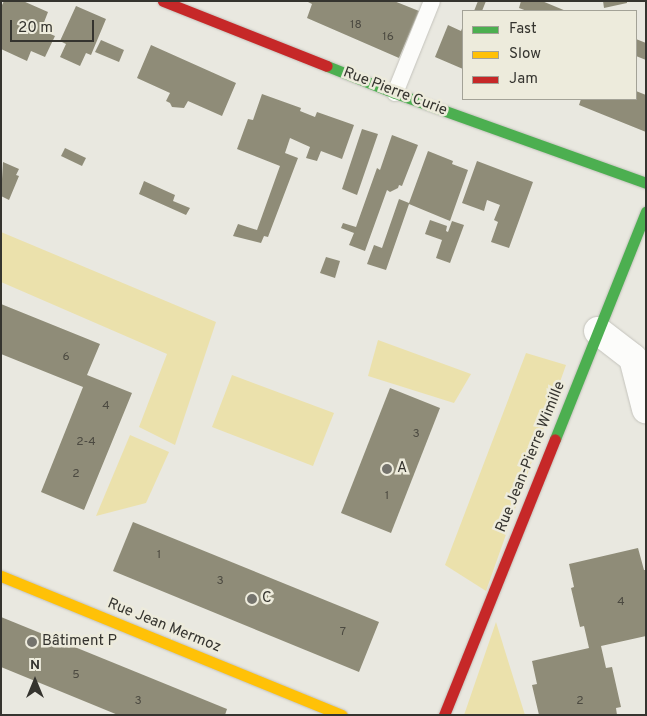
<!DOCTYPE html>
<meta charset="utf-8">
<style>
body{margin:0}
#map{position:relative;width:647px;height:716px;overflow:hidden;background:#e9e8e0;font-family:Overpass,sans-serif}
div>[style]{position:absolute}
.green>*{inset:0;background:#ebe1ac}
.building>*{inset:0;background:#8f8c78}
.roads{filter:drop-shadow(0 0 1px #c4c3bc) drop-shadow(0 0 1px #c4c3bc)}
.lane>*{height:16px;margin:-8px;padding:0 8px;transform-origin:8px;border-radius:8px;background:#fcfcfa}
.street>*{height:28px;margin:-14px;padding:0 14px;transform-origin:14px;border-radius:14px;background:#fcfcfa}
.fast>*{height:11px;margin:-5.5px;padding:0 5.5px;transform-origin:5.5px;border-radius:5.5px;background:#4caf50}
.slow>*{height:11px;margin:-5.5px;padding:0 5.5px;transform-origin:5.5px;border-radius:5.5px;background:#ffc107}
.jam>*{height:11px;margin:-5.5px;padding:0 5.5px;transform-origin:5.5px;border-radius:5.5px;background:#c62828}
.dots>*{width:14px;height:14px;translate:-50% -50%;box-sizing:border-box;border:2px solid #edebdc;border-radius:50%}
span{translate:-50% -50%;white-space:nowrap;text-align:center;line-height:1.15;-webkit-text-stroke:5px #edebdc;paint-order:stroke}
.number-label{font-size:12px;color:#4c4a41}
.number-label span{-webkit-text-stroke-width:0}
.street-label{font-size:15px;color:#35342f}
.poi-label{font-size:15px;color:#35342f}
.left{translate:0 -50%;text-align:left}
.frame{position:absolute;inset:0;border:2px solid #35342f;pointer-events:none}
.legend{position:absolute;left:462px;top:10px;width:175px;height:90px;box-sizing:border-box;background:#edebdc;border:1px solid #a3a297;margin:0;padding:6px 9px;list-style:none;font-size:15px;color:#35342f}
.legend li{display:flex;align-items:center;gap:10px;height:25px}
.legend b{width:25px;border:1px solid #a3a297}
.north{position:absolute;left:10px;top:656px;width:50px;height:50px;-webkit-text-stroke:4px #edebdc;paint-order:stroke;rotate:0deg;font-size:14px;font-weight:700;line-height:20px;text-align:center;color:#35342f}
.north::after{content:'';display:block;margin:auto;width:18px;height:22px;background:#35342f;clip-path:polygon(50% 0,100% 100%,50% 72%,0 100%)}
.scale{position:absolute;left:10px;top:20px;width:84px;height:22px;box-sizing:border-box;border:2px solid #35342f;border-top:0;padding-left:6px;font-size:15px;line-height:18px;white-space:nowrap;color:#35342f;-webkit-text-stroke:4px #edebdc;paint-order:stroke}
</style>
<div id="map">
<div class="green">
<i style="clip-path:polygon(1px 232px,216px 322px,175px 445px,139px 427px,167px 354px,1px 282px)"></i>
<i style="clip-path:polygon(378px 340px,471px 374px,454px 403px,368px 376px)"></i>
<i style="clip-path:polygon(526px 353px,566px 365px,486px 591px,445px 565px)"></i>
<i style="clip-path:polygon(232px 375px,334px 413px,313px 466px,212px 427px)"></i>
<i style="clip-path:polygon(130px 435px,169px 452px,146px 503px,96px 516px)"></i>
<i style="clip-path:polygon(496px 622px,525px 715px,464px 715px)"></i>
</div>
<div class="building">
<i style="clip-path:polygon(4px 1px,23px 1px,48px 12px,41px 30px,55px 36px,45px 57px,31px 51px,27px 61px,1px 49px,1px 7px)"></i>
<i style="clip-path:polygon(306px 1px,394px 1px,419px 11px,399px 58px,307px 18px,312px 4px)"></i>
<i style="clip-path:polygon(478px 1px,486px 1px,482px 11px,474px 11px)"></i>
<i style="clip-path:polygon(521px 1px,542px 1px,566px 11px,527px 11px,519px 8px)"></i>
<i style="clip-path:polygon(603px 1px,627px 1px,627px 3px,604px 8px)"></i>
<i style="clip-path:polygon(76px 6px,106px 19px,91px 55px,86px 53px,80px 66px,60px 57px,66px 44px,60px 41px)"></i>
<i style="clip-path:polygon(448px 25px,461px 31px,463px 26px,463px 69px,435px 57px)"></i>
<i style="clip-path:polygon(636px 39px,646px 43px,646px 60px,636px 56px)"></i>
<i style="clip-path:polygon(101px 40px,124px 50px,119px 62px,95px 52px)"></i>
<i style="clip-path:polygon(151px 45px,236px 83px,222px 116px,188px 101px,184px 108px,172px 107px,170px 103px,166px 101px,170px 93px,137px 78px)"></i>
<i style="clip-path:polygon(636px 91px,646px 95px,646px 132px,579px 105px,581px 99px,636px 99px)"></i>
<i style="clip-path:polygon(262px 94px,301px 108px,300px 111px,315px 117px,317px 112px,354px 125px,342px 159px,321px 151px,317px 161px,306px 158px,310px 147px,290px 138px,285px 153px,298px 158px,268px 237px,264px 236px,261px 243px,233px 236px,238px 224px,257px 230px,280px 166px,237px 149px,248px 119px,253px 120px)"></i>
<i style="clip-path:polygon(362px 129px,378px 134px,357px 195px,342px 189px)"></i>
<i style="clip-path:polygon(392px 135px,418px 145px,402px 186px,399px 185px,398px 188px,390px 192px,387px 190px,365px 251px,349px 245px,354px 233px,341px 228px,343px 223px,356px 227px,377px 168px,380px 170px)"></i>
<i style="clip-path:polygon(65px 148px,86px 158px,82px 166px,61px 156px)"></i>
<i style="clip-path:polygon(428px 151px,453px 161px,452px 164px,468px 170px,450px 221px,409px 204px,386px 270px,367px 264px,374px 245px,382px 248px,399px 199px,409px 203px)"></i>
<i style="clip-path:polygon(477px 161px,533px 182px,509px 248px,491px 242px,498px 222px,494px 220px,500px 205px,487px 200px,484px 211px,462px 203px)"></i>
<i style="clip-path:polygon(3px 162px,19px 169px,16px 175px,19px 176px,9px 200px,1px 196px)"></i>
<i style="clip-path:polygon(144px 181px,175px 195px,173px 201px,190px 208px,186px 215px,139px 194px)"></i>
<i style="clip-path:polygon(430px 220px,447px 226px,446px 231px,448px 232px,452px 221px,464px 225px,450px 263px,436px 258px,442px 240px,425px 234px)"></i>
<i style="clip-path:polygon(326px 257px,340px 261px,335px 278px,320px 273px)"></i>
<i style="clip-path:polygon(1px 304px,100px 344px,87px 375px,132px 393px,84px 510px,41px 492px,83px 387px,1px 354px)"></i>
<i style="clip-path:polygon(390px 388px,440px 408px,391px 533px,341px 513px)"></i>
<i style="clip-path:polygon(133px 522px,379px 622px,359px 672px,113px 571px)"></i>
<i style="clip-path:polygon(638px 548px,644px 570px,646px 570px,646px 636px,601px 646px,606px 668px,612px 667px,621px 707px,616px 708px,617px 715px,539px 715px,532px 685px,537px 684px,532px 661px,589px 648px,584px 626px,580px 627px,571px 588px,574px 587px,569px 564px)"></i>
<i style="clip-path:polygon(1px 617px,227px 709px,225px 715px,118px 715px,1px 667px)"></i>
</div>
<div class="roads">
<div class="lane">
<i style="left:395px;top:93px;width:99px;rotate:-68.1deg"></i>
</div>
<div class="street">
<i style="left:598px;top:331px;width:44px;rotate:37.6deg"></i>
<i style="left:633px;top:358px;width:53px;rotate:75.7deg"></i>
</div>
<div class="fast">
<i style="left:327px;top:66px;width:73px;rotate:21.7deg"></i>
<i style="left:395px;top:93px;width:267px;rotate:19.7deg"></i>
<i style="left:555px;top:439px;width:245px;rotate:-68.2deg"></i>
</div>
<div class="slow">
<i style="left:1px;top:576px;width:368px;rotate:22.2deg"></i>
</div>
<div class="jam">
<i style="left:163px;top:1px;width:176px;rotate:21.6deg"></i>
<i style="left:444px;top:715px;width:297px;rotate:-68.1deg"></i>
</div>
</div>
<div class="dots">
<i style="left:387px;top:469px;background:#74736d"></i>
<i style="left:252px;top:599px;background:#74736d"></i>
<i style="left:32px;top:642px;background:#74736d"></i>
</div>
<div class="number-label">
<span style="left:356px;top:26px">18</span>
<span style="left:388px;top:38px">16</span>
<span style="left:66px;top:358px">6</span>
<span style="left:106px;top:407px">4</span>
<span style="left:416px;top:435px">3</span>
<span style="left:86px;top:443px">2-4</span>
<span style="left:76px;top:475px">2</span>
<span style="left:387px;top:497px">1</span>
<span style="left:159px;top:556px">1</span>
<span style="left:220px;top:582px">3</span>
<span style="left:621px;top:603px">4</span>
<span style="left:343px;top:633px">7</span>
<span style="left:76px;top:676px">5</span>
<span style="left:138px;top:702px">3</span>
<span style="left:580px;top:702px">2</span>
</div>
<div class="street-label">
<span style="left:395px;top:92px;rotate:21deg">Rue Pierre Curie</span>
<span style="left:531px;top:457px;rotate:-68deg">Rue Jean-Pierre Wimille</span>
<span style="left:164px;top:626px;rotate:22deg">Rue Jean Mermoz</span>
</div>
<div class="poi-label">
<span class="left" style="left:397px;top:469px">A</span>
<span class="left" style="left:262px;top:599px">C</span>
<span class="left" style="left:42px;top:642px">Bâtiment P</span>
</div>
<div class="frame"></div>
<ul class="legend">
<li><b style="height:6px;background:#4caf50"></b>Fast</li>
<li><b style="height:6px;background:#ffc107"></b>Slow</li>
<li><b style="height:6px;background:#c62828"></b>Jam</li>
</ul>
<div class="north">N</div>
<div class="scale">20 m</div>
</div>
